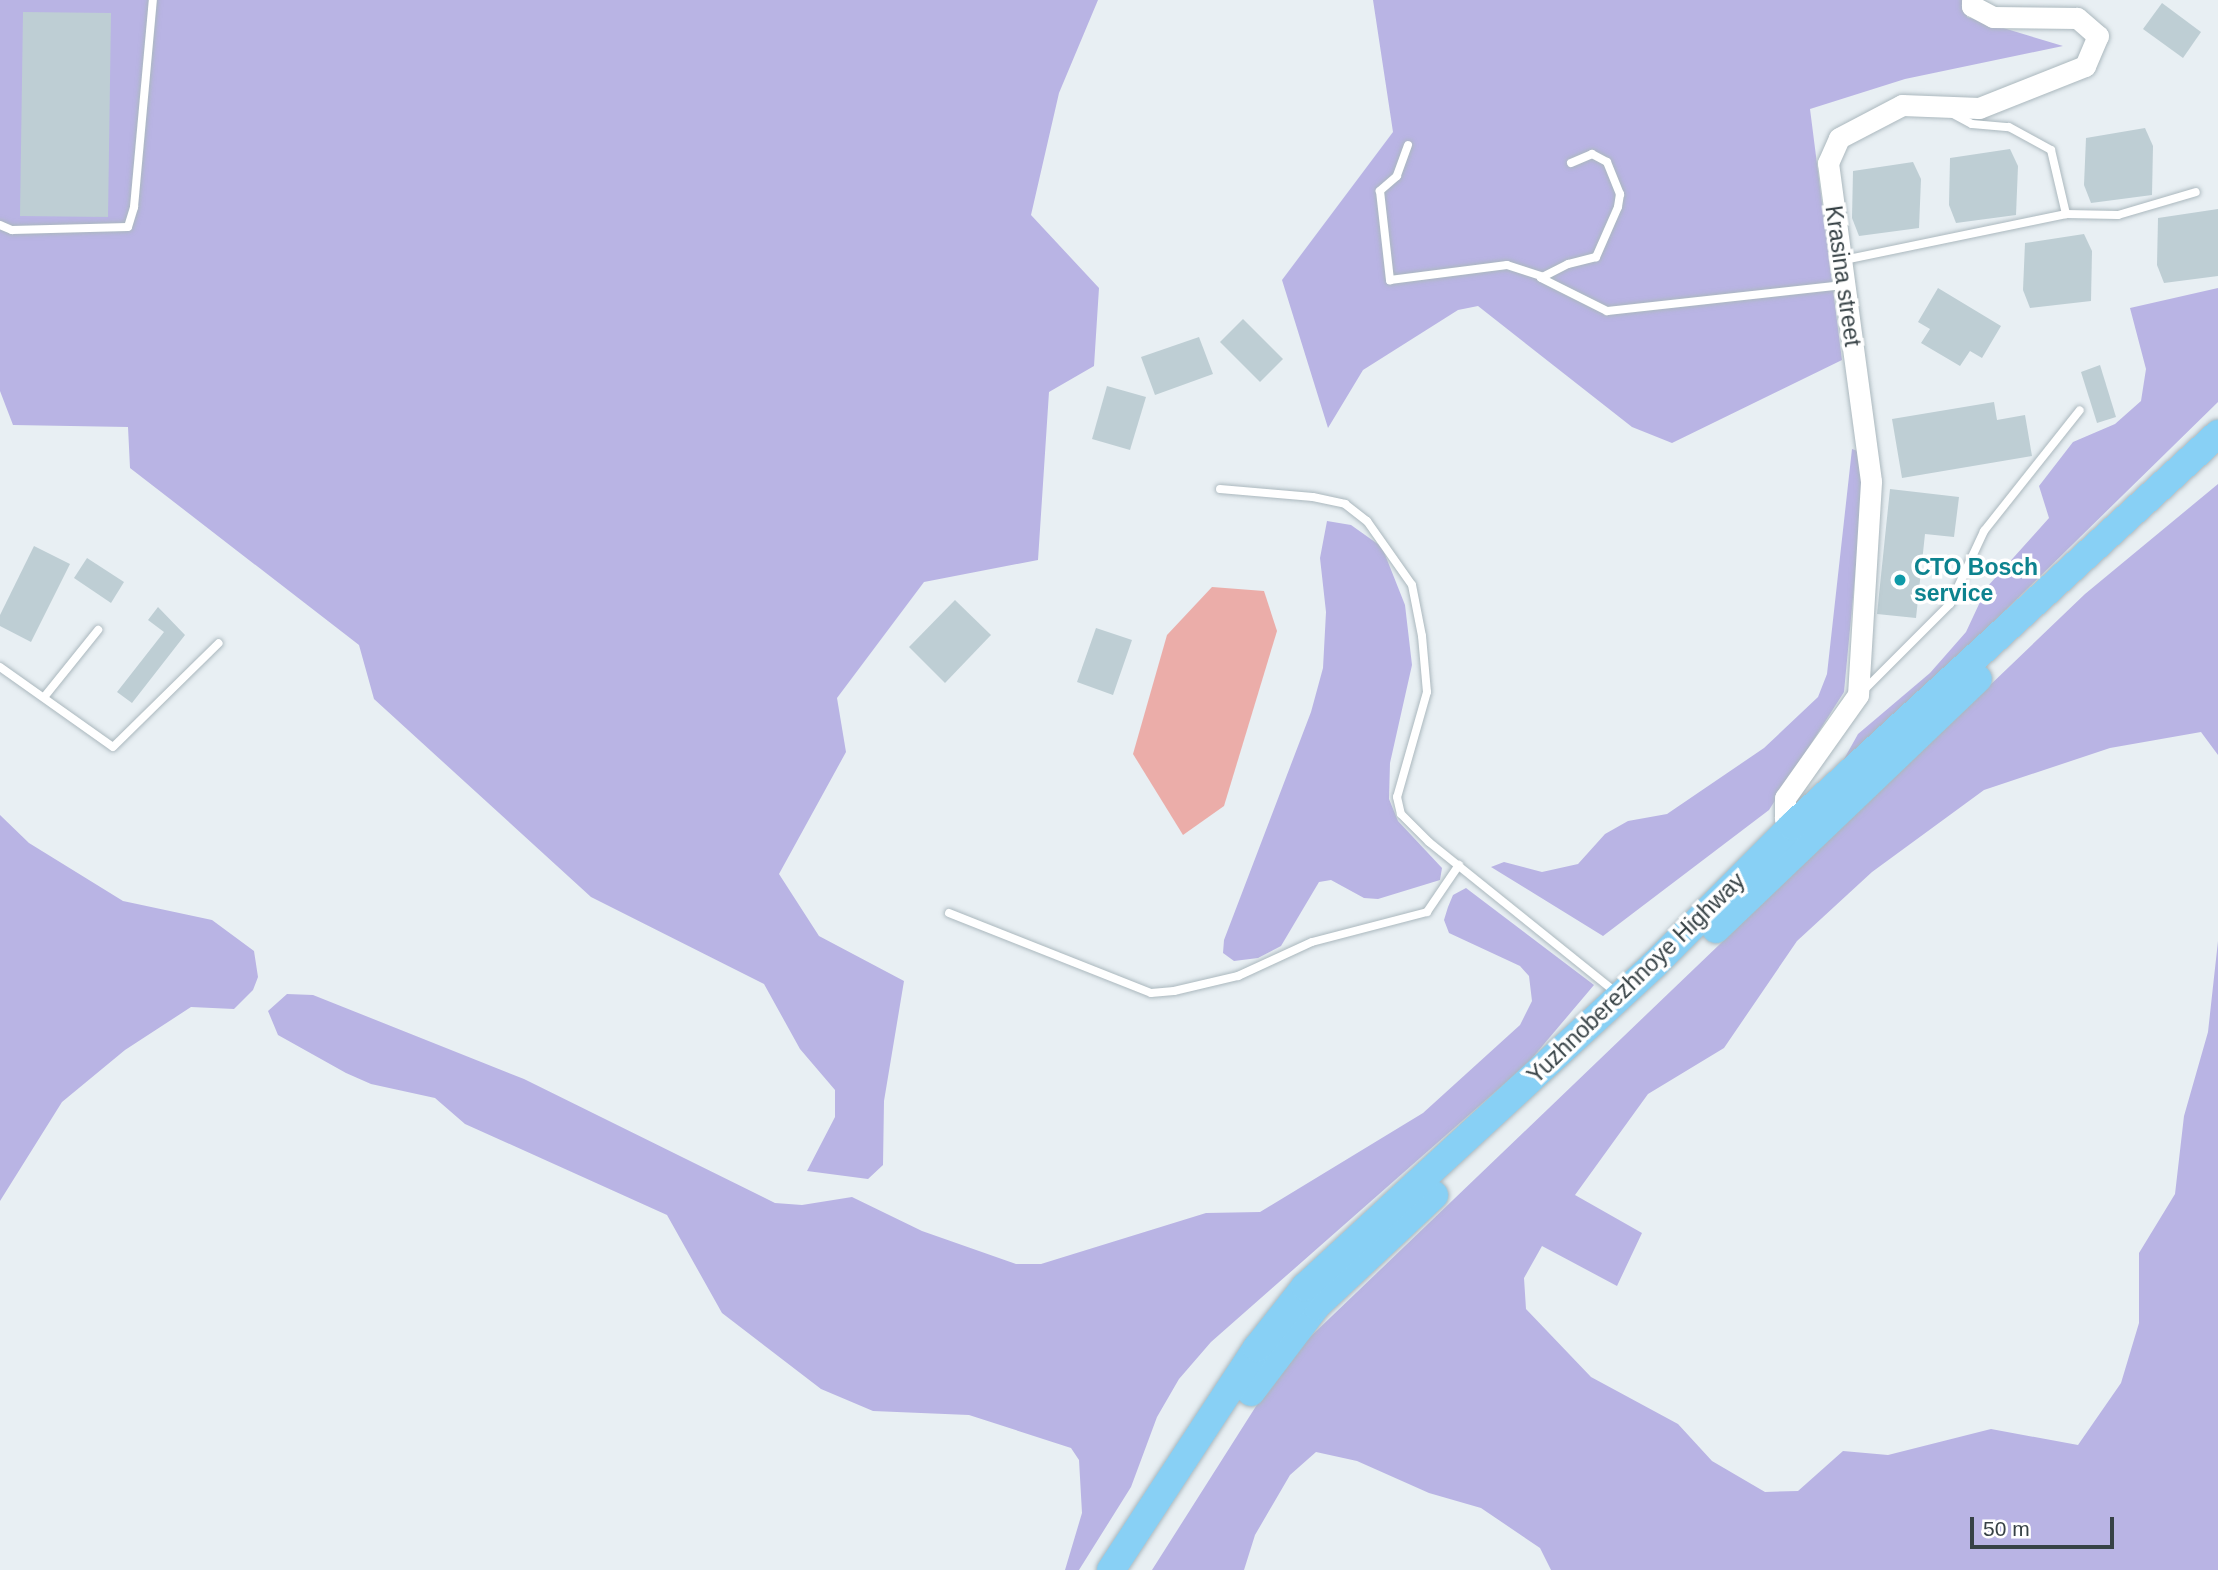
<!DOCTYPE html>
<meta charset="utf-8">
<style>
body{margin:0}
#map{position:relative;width:2218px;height:1570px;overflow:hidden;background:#e8eff3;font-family:Arial,sans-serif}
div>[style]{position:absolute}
.green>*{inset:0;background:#b9b4e4}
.water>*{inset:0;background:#ebada9}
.building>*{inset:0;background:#beced4}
.roads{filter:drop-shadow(0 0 2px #abb8be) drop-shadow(0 0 2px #abb8be)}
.service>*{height:8px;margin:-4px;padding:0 4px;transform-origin:4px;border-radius:4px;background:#fff}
.tertiary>*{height:21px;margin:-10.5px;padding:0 10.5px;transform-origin:10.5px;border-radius:10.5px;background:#fff}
.trunk>*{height:28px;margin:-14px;padding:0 14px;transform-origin:14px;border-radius:14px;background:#88d0f5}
.dots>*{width:19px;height:19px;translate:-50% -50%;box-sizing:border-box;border:4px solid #fff;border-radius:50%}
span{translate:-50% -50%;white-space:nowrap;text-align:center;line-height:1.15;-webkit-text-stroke:7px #fff;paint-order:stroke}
.street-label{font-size:23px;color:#374246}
.culture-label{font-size:23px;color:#0d838f;font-weight:700}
.left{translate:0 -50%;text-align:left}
.scale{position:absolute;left:1970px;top:1517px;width:144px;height:32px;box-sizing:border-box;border:4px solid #374246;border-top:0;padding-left:9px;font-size:21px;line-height:24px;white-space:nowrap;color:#374246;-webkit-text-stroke:5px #fff;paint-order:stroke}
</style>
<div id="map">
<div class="green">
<i style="clip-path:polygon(0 0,1098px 0,1059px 93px,1031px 215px,1099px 288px,1094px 366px,1049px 392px,1038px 560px,924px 582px,837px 698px,846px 752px,779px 874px,819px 936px,904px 981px,884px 1101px,883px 1165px,868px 1179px,807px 1171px,835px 1117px,835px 1090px,800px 1049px,764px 984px,591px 897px,374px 699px,359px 645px,130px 468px,128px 427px,13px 425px,0 391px)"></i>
<i style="clip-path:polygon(1373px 0,1963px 0,1967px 17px,2063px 46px,1905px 79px,1810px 109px,1842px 360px,1672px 443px,1632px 427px,1478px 306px,1458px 310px,1363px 370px,1328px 428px,1282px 280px,1393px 132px)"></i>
<i style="clip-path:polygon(2218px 288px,2218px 402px,1833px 779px,1858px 734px,1930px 673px,1966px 632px,1987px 587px,2049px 518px,2039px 486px,2073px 442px,2115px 424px,2141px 401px,2146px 369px,2130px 308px)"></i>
<i style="clip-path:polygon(1852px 449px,1864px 453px,1864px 482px,1844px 692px,1769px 810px,1603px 936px,1491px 867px,1504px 862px,1542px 872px,1578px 864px,1605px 834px,1628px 821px,1667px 814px,1764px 748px,1818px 697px,1827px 674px)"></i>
<i style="clip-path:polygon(2218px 484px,2218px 755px,2201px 732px,2110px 748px,1984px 790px,1872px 872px,1797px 941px,1724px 1048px,1648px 1094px,1575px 1195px,1642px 1233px,1617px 1286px,1542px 1246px,1524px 1278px,1526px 1309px,1591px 1377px,1678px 1424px,1712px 1461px,1765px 1492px,1798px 1491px,1843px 1451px,1888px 1455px,1991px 1429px,2078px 1445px,2121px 1383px,2139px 1323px,2139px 1253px,2175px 1194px,2184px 1116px,2208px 1032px,2218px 941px,2218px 1570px,1551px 1570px,1540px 1548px,1481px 1508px,1429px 1493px,1357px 1461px,1316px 1452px,1290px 1475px,1255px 1535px,1244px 1570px,1152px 1570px,1284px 1362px,2085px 594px)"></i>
<i style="clip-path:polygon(1327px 521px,1351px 525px,1382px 547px,1405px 605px,1412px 665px,1390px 763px,1389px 799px,1398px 821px,1442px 868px,1440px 880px,1378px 899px,1364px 898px,1331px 880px,1319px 882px,1281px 946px,1258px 958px,1234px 961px,1223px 953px,1224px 940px,1311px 712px,1323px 668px,1326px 612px,1320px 558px)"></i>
<i style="clip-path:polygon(0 815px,29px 843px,123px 901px,212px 920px,254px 951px,258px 977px,253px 990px,234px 1009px,191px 1007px,125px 1050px,62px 1102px,0 1201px)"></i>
<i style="clip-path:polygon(1466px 888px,1594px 985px,1528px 1063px,1211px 1342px,1179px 1379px,1157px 1417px,1131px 1487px,1079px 1570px,1065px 1570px,1082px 1513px,1079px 1460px,1071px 1448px,969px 1415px,873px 1411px,821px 1389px,722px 1313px,667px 1215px,465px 1124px,435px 1098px,371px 1084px,346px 1073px,278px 1035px,268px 1011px,287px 994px,313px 995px,524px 1079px,775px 1203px,802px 1205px,852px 1197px,922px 1231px,1016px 1264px,1041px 1264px,1206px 1213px,1260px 1212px,1423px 1113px,1520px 1025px,1532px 1001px,1529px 976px,1520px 966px,1449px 933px,1444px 920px,1448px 907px,1453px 895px)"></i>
</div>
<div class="water">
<i style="clip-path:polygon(1212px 587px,1264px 591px,1277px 631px,1224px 806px,1183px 835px,1133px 754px,1167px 635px)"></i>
</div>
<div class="building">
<i style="clip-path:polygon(2162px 3px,2201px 32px,2183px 58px,2143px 29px)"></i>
<i style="clip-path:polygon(23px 12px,111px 13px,108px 217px,20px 216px)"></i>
<i style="clip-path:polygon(2145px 128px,2153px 146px,2152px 195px,2091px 203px,2084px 185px,2086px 138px)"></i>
<i style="clip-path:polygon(2010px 149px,2018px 166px,2016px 215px,1956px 223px,1949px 205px,1950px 158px)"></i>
<i style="clip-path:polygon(1913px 162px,1921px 179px,1919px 228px,1859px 236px,1852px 218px,1853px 171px)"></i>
<i style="clip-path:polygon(2218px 209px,2218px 276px,2164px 283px,2157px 265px,2158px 218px)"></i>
<i style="clip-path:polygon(2084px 234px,2092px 251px,2091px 301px,2030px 308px,2023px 290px,2025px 243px)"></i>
<i style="clip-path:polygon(1938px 288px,2001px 326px,1982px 358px,1970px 351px,1960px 366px,1921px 343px,1930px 329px,1918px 322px)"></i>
<i style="clip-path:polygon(1243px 319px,1283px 359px,1260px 382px,1220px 342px)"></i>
<i style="clip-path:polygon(1199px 337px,1213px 374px,1155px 395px,1141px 357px)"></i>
<i style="clip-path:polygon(2100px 365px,2116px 417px,2097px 423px,2081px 372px)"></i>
<i style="clip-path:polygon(1107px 386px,1146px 397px,1130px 450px,1092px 439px)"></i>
<i style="clip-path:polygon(1994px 402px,1997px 420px,2025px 415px,2032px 456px,1902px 478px,1892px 419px)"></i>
<i style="clip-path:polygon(1890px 489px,1959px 497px,1954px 537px,1925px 534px,1916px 618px,1877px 614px)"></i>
<i style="clip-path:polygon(34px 546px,70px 564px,31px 642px,0 626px,0 615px)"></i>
<i style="clip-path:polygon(87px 558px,124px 582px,111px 603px,74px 578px)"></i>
<i style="clip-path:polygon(955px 600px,991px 635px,945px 683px,909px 647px)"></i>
<i style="clip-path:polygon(158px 607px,185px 635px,132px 703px,117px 692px,164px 632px,148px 620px)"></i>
<i style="clip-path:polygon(1096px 628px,1132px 640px,1113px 695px,1077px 682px)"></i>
</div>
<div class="roads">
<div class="service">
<i style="left:1953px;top:114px;width:21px;rotate:28deg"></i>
<i style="left:1972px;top:124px;width:37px;rotate:5deg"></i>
<i style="left:2009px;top:127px;width:48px;rotate:28.7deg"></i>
<i style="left:2051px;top:150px;width:66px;rotate:76.8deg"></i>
<i style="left:1408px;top:145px;width:33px;rotate:110deg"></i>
<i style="left:1397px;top:176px;width:23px;rotate:139deg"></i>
<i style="left:1380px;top:191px;width:90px;rotate:83.6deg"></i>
<i style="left:1390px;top:280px;width:118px;rotate:-7.3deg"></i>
<i style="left:1507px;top:265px;width:38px;rotate:18deg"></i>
<i style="left:1571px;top:163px;width:23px;rotate:-23deg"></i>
<i style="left:1592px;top:154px;width:17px;rotate:28deg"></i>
<i style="left:1607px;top:162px;width:35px;rotate:68deg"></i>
<i style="left:1620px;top:194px;width:13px;rotate:99deg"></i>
<i style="left:1618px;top:207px;width:55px;rotate:113.7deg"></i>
<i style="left:1596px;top:257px;width:29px;rotate:166deg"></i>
<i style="left:1568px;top:264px;width:30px;rotate:153deg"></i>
<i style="left:1541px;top:278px;width:74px;rotate:26.6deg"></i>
<i style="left:1607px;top:311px;width:236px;rotate:-6.3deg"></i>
<i style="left:0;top:225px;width:13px;rotate:23deg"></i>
<i style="left:12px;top:230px;width:116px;rotate:-1.5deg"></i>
<i style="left:128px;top:227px;width:21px;rotate:-73deg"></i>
<i style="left:134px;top:207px;width:208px;rotate:-84.8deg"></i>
<i style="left:1844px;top:260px;width:227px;rotate:-11.7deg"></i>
<i style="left:2066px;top:214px;width:52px;rotate:1.1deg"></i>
<i style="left:2118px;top:215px;width:81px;rotate:-16.4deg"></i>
<i style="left:1220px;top:489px;width:93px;rotate:4.9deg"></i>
<i style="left:1313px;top:497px;width:33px;rotate:12deg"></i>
<i style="left:1345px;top:504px;width:28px;rotate:38deg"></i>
<i style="left:1367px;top:521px;width:78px;rotate:54.9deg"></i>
<i style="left:1412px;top:585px;width:52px;rotate:78.9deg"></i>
<i style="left:1422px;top:636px;width:56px;rotate:84.9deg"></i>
<i style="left:1427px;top:692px;width:109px;rotate:105.9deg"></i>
<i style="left:1397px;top:797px;width:17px;rotate:77deg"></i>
<i style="left:1401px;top:814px;width:40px;rotate:45deg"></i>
<i style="left:1429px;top:842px;width:241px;rotate:38.8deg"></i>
<i style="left:0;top:667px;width:138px;rotate:35.3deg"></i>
<i style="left:113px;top:747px;width:148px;rotate:-44.5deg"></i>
<i style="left:1863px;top:691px;width:123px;rotate:-45deg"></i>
<i style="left:1950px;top:604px;width:81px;rotate:-65deg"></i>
<i style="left:1984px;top:531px;width:154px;rotate:-51.6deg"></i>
<i style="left:45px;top:696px;width:85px;rotate:-51.2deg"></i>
<i style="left:949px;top:913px;width:217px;rotate:21.6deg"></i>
<i style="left:1151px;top:993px;width:23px;rotate:-5deg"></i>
<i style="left:1174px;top:991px;width:66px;rotate:-13.2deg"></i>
<i style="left:1238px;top:976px;width:81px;rotate:-24.7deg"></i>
<i style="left:1312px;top:942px;width:119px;rotate:-14.6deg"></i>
<i style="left:1427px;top:912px;width:57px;rotate:-55.8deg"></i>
</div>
<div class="tertiary">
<i style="left:1792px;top:826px;width:11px;rotate:-131deg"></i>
<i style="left:1785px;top:818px;width:20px;rotate:-90deg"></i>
<i style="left:1785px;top:798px;width:126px;rotate:-54.7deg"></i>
<i style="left:1858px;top:695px;width:214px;rotate:-86.5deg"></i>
<i style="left:1871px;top:481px;width:321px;rotate:-97.7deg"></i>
<i style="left:1828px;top:163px;width:27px;rotate:-66deg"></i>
<i style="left:1839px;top:138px;width:71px;rotate:-27.6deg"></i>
<i style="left:1902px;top:105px;width:77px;rotate:2.2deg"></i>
<i style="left:1979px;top:108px;width:114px;rotate:-21.6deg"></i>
<i style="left:2085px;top:66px;width:33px;rotate:-67deg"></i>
<i style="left:2098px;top:36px;width:28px;rotate:-139deg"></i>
<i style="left:2077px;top:18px;width:84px;rotate:-179.3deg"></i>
<i style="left:1993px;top:17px;width:24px;rotate:-152deg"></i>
<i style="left:1972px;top:6px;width:6px;rotate:-90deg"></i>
</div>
<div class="trunk">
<i style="left:1716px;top:929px;width:362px;rotate:-43.7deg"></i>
<i style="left:1251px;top:1392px;width:108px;rotate:-52.9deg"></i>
<i style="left:1316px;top:1306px;width:162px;rotate:-43.2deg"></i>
<i style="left:1111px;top:1570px;width:266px;rotate:-56.7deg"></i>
<i style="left:1257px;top:1348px;width:78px;rotate:-51.8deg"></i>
<i style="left:1305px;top:1287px;width:475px;rotate:-42.7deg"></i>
<i style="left:1654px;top:965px;width:196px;rotate:-45.2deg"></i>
<i style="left:1792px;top:826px;width:579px;rotate:-42.62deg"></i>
</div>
</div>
<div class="dots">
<i style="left:1900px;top:580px;background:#0f9aa8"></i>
</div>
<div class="street-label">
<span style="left:1843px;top:276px;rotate:82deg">Krasina street</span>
<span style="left:1636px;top:978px;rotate:-44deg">Yuzhnoberezhnoye Highway</span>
</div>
<div class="culture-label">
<span class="left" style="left:1914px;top:580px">СТО Bosch<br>service</span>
</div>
<div class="scale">50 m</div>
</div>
